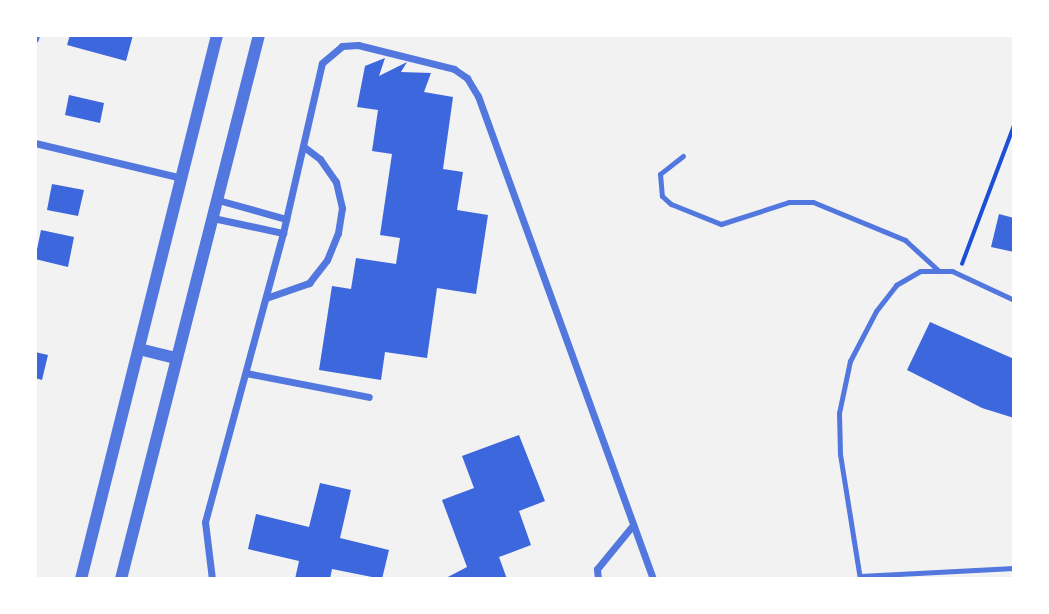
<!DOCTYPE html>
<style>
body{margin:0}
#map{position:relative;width:1049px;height:614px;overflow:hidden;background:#f2f2f2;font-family:"IBM Plex Serif",serif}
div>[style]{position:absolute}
.building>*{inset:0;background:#3d67dc}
.path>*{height:3.5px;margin:-1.75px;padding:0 1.75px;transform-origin:1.75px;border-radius:1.75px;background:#1d4ed8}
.service>*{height:5px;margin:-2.5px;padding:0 2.5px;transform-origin:2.5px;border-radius:2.5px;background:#5277de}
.minor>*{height:7px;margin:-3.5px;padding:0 3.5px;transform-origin:3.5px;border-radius:3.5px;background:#5277de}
.tertiary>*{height:12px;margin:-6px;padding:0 6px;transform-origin:6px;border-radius:6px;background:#5277de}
span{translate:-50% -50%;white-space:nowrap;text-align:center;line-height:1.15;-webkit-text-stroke:5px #fff;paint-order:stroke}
.frame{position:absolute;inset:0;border:37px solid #fff;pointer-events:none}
</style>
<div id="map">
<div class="building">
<i style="clip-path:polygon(70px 35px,133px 35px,126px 61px,67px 45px)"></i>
<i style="clip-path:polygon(385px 58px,379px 76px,407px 62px,401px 72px,431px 73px,424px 92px,453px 97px,443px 169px,463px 172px,457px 210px,488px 215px,476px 294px,437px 288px,427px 358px,385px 352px,381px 380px,319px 370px,332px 286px,351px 289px,356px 258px,396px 264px,400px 238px,380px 235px,392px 154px,372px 151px,378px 110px,357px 107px,365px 66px)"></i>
<i style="clip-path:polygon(69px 95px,104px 103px,100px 123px,65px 115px)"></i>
<i style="clip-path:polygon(52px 184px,84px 190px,78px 216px,47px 210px)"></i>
<i style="clip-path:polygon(999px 214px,1014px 218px,1014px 252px,991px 247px)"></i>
<i style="clip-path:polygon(41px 230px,74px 237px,68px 267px,35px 259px)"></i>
<i style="clip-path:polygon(930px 322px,1014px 359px,1014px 418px,982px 408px,907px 370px)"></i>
<i style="clip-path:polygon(35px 352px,48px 355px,42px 380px,35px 378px)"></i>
<i style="clip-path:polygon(519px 435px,545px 501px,519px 511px,531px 545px,499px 557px,507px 579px,444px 579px,467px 567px,442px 500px,474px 488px,462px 456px)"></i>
<i style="clip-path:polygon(320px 483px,351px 490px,340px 538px,389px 550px,382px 579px,332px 569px,330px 579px,295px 579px,299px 561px,248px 549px,256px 514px,309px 527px)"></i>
</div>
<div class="path">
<i style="left:962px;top:264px;width:147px;rotate:-69.4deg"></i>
</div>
<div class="service">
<i style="left:683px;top:156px;width:29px;rotate:142deg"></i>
<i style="left:660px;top:174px;width:22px;rotate:85deg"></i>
<i style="left:662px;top:196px;width:12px;rotate:42deg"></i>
<i style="left:671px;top:204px;width:54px;rotate:21.8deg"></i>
<i style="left:721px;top:224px;width:71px;rotate:-17.9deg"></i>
<i style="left:789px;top:202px;width:24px"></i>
<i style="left:813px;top:202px;width:100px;rotate:22.4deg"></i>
<i style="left:905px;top:240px;width:46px;rotate:42.4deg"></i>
<i style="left:860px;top:576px;width:154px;rotate:-3deg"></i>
<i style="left:860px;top:579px;width:127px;rotate:-99.1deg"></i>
<i style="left:840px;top:454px;width:41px;rotate:-91.4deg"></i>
<i style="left:839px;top:413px;width:53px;rotate:-78.1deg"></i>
<i style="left:850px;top:361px;width:56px;rotate:-62.5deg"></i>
<i style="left:876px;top:311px;width:33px;rotate:-52deg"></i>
<i style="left:896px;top:285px;width:28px;rotate:-30deg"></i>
<i style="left:920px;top:271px;width:32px"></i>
<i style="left:952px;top:271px;width:68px;rotate:25.1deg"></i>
</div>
<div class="minor">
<i style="left:35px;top:39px;width:4px;rotate:-76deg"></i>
<i style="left:35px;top:143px;width:151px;rotate:13.4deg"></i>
<i style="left:218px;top:200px;width:71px;rotate:15.6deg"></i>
<i style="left:213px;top:218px;width:72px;rotate:12.1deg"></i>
<i style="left:266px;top:298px;width:46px;rotate:-19.2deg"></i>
<i style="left:309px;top:283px;width:29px;rotate:-52deg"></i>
<i style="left:327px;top:260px;width:29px;rotate:-68deg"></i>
<i style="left:338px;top:233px;width:25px;rotate:-81deg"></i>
<i style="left:342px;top:208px;width:27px;rotate:-103deg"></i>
<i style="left:336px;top:182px;width:28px;rotate:-125deg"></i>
<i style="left:320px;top:159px;width:21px;rotate:-143deg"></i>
<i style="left:246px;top:373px;width:125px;rotate:11deg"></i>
<i style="left:212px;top:579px;width:57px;rotate:-97deg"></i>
<i style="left:205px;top:522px;width:299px;rotate:-74.9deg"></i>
<i style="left:283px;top:233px;width:174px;rotate:-77.1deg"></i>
<i style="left:322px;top:63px;width:26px;rotate:-40deg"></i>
<i style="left:342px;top:46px;width:16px;rotate:-4deg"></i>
<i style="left:358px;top:45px;width:99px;rotate:14deg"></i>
<i style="left:454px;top:69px;width:16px;rotate:35deg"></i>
<i style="left:467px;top:78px;width:21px;rotate:59deg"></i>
<i style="left:478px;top:96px;width:514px;rotate:70.08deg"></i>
<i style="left:598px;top:579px;width:10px;rotate:-96deg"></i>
<i style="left:597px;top:569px;width:57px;rotate:-50.7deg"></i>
</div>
<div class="tertiary">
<i style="left:139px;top:349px;width:38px;rotate:14deg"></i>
<i style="left:81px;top:579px;width:561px;rotate:-75.96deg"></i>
<i style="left:121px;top:579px;width:561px;rotate:-75.77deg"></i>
</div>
<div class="frame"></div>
</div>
